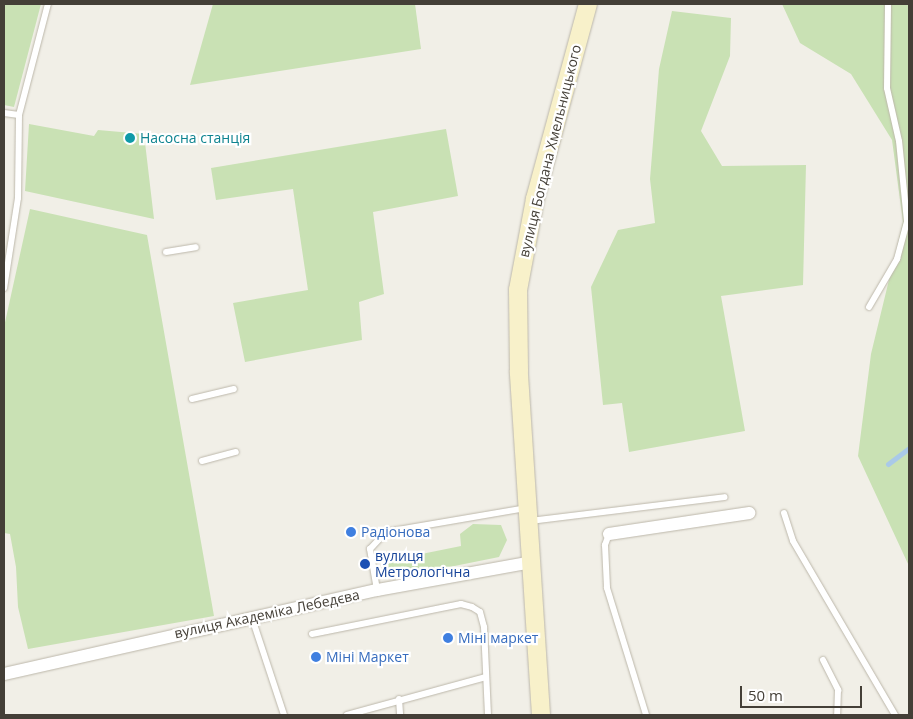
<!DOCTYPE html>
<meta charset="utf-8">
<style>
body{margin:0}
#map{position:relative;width:913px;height:719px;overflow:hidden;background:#f1efe7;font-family:"Open Sans",sans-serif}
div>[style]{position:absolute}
.green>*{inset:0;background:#c9e1b4}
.stream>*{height:5px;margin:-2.5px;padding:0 2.5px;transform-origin:2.5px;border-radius:2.5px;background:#a9c9e8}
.roads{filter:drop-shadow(0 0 1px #bcb7aa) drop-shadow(0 0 1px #bcb7aa)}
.lane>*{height:6px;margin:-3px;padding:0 3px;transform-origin:3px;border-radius:3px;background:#fff}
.street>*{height:12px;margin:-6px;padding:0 6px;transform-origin:6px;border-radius:6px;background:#fff}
.secondary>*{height:18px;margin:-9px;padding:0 9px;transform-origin:9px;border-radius:9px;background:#f8f1ca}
.dots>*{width:14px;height:14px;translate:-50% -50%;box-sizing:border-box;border:2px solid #fff;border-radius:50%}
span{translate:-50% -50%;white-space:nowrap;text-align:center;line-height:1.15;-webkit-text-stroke:4.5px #fff;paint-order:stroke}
.culture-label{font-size:14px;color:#0d838f}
.left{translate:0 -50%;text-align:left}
.street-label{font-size:14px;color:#443f37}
.shop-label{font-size:14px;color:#366cbe}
.transit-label{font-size:14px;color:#164399}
.frame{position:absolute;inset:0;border:5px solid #443f37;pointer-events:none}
.scale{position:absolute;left:740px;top:686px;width:122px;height:22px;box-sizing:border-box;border:2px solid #443f37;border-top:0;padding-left:6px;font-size:15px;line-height:18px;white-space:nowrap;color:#443f37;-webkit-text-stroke:4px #fff;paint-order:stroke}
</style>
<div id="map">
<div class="green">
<i style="clip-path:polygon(4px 4px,41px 4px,14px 107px,4px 105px)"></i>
<i style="clip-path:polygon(213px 4px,415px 4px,421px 49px,190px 85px)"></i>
<i style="clip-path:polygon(782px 4px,909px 4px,909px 566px,858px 456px,871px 354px,903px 222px,892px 140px,851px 74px,800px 43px)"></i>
<i style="clip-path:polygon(672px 11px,731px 18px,730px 56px,701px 131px,722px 166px,806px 165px,803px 285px,721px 296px,745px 431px,629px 452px,622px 403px,603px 405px,591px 287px,618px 230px,655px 223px,650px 179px,659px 69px)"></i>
<i style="clip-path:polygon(29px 124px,94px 136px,98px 130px,144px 134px,154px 219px,25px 191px)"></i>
<i style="clip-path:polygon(446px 129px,458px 196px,373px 212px,384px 294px,359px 302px,362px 340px,245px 362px,233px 303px,308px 290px,293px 189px,216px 200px,211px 168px)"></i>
<i style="clip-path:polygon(30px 209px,147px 235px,214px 616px,28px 649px,18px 607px,16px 567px,10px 534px,4px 533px,4px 327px)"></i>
<i style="clip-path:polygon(473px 524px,501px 525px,507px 540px,499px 557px,395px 578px,389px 573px,387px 561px,461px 546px,460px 534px)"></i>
</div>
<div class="stream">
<i style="left:888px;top:464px;width:26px;rotate:-37deg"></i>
</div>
<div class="roads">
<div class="lane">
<i style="left:4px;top:113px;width:15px;rotate:8deg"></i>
<i style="left:19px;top:115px;width:83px;rotate:90.7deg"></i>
<i style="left:18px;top:198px;width:91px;rotate:98.8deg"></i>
<i style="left:19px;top:115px;width:115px;rotate:-75.4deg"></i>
<i style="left:166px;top:252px;width:30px;rotate:-9deg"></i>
<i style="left:869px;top:307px;width:56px;rotate:-59.7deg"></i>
<i style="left:897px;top:259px;width:39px;rotate:-75deg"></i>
<i style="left:907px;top:221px;width:80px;rotate:-95.7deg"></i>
<i style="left:899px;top:141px;width:54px;rotate:-102.8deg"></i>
<i style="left:887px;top:88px;width:84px;rotate:-89.3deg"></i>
<i style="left:192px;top:399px;width:43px;rotate:-13.4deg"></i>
<i style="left:202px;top:461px;width:35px;rotate:-15deg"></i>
<i style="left:784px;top:513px;width:29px;rotate:72deg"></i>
<i style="left:793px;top:541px;width:202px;rotate:59.6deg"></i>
<i style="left:530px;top:521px;width:196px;rotate:-7deg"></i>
<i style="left:609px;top:534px;width:12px;rotate:110deg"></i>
<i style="left:605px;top:545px;width:43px;rotate:87.3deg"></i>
<i style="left:607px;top:588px;width:133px;rotate:72.9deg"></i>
<i style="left:377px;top:590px;width:42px;rotate:-99.7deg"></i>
<i style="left:370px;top:549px;width:23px;rotate:-47deg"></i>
<i style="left:386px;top:532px;width:143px;rotate:-9.7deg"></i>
<i style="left:252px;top:618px;width:102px;rotate:71.7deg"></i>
<i style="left:312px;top:634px;width:152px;rotate:-11.4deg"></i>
<i style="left:461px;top:604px;width:11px;rotate:15deg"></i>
<i style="left:472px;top:607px;width:9px;rotate:32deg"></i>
<i style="left:480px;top:612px;width:16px;rotate:75deg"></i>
<i style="left:484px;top:627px;width:88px;rotate:87.4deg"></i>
<i style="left:823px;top:660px;width:34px;rotate:63deg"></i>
<i style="left:838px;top:690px;width:25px;rotate:92deg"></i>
<i style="left:399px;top:699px;width:16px;rotate:86deg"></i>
<i style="left:347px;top:715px;width:144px;rotate:-15.3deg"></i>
</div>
<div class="street">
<i style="left:609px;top:534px;width:142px;rotate:-8.5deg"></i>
<i style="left:4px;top:674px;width:382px;rotate:-12.7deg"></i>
<i style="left:377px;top:590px;width:158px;rotate:-10.2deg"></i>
</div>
<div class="secondary">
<i style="left:541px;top:715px;width:345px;rotate:-93.7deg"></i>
<i style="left:519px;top:371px;width:81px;rotate:-90.7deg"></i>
<i style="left:518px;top:290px;width:93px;rotate:-79.4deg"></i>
<i style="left:535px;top:199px;width:202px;rotate:-74.8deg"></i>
</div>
</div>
<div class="dots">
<i style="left:130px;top:138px;background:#0f9aa8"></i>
<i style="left:351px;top:532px;background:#3f7fe0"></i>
<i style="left:365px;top:564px;background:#1a4fb4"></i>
<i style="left:448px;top:638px;background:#3f7fe0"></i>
<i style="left:316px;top:657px;background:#3f7fe0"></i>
</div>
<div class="culture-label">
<span class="left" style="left:140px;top:138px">Насосна станція</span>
</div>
<div class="street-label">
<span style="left:550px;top:151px;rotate:-76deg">вулиця Богдана Хмельницького</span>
<span style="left:267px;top:614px;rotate:-12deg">вулиця Академіка Лебедєва</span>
</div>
<div class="shop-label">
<span class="left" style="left:361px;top:532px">Радіонова</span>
<span class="left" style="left:458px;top:638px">Міні маркет</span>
<span class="left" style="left:326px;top:657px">Міні Маркет</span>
</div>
<div class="transit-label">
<span class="left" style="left:375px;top:564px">вулиця<br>Метрологічна</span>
</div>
<div class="frame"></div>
<div class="scale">50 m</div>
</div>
